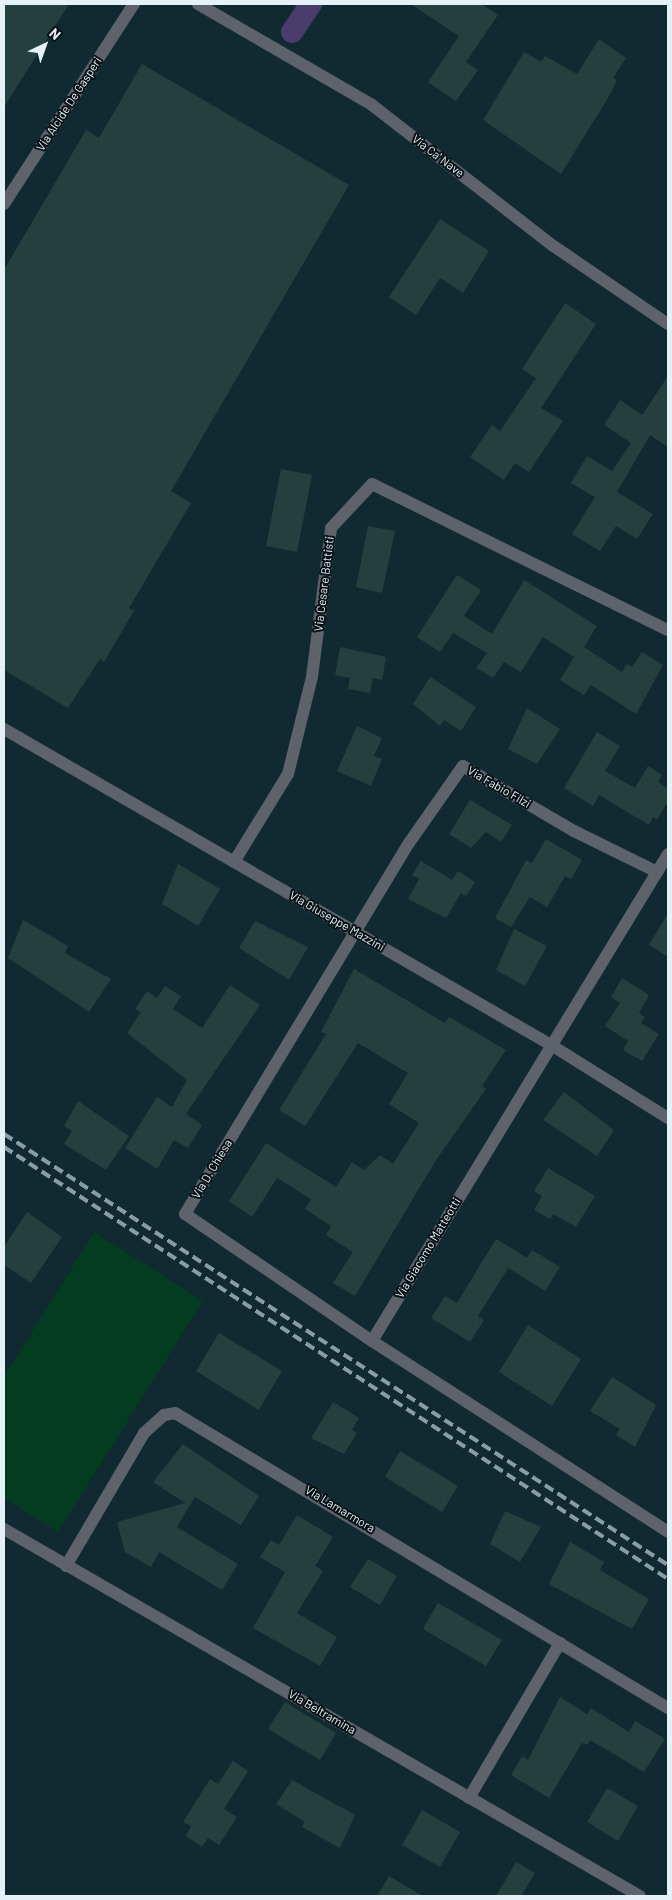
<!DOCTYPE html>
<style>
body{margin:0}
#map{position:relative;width:672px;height:1900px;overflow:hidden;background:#112931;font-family:Barlow,sans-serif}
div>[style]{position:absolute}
.green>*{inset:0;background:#033c20}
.canal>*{height:22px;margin:-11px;padding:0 11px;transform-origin:11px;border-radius:11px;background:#4a3d6c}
.building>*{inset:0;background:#24403e}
.minor>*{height:12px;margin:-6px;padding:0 6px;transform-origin:6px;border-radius:6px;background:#5d626b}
.rail>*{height:4px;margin-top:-2px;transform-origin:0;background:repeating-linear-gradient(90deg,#8b9da4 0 10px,transparent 0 15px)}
span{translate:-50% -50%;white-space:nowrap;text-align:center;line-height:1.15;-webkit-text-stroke:4px #071014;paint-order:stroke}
.street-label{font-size:12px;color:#e4f1f7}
.frame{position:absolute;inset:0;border:5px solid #e4f1f7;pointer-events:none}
.north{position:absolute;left:20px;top:20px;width:50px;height:50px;-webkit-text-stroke:4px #071014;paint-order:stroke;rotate:42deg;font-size:14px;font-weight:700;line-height:20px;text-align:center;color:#e4f1f7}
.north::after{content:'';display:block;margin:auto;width:18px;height:22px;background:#e4f1f7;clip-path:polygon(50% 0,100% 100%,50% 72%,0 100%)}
</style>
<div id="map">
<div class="green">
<i style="clip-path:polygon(94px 1232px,203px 1301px,58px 1532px,4px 1498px,4px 1377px)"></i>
</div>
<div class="canal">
<i style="left:292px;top:32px;width:34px;rotate:-56deg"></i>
</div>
<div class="building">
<i style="clip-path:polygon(4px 4px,69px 4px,4px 107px)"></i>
<i style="clip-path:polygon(411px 4px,481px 4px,498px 15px,466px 62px,478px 70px,456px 101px,428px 82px,459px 36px)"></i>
<i style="clip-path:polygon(599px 39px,626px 58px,613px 78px,617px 80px,611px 93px,561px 174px,483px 120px,524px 52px,541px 62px,545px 56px,577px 74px)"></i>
<i style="clip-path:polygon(142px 64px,349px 185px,171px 491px,191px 503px,129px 608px,134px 611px,104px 662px,100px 659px,68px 708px,4px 670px,4px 270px,86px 130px,99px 138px)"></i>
<i style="clip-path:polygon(440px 219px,489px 251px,463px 293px,440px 278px,416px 315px,389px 297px)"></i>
<i style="clip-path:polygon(565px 303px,596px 324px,541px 408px,563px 421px,529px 472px,515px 463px,504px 480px,470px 457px,492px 425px,500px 431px,536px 378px,522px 369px)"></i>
<i style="clip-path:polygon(668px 376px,668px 447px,650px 435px,617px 492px,653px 514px,637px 539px,616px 526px,600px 551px,572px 534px,595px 497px,571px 483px,587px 456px,612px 471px,631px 443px,604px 425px,620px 400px,642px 415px)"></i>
<i style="clip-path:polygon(281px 469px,312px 475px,297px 552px,266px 546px)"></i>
<i style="clip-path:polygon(368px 526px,395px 531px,382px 593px,356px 587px)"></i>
<i style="clip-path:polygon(457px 575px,481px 590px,464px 616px,492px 634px,524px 580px,597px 626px,584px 647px,622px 672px,627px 664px,632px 667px,642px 652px,663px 665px,636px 714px,591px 685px,584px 695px,560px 680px,574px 657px,543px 637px,521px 672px,504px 662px,493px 678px,476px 668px,487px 653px,453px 633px,440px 652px,417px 637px)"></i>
<i style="clip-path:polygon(340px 647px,386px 657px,382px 680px,373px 678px,370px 693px,348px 689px,350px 678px,335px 675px)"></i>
<i style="clip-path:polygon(430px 677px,476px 707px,461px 731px,444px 720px,440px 726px,413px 704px)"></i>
<i style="clip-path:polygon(527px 708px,560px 729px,537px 764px,508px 749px)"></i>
<i style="clip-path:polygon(357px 726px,382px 738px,374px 756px,382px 759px,371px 786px,337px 771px)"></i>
<i style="clip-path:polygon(597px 732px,620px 746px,605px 771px,635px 788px,648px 766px,662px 775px,658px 782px,668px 789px,668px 801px,657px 820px,653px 817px,649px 825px,599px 795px,593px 806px,564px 788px)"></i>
<i style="clip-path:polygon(470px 800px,512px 825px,501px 842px,486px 832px,471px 848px,449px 834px)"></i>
<i style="clip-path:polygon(546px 839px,582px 860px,571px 879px,565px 876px,547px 907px,530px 897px,511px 927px,495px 918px,526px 860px,532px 863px)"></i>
<i style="clip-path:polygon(421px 861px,452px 880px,458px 871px,475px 882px,466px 896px,461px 893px,446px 918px,408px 899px,419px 879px,412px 875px)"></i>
<i style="clip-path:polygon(178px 864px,220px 889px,198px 926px,162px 904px)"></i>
<i style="clip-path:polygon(668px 913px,668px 957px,649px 945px)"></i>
<i style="clip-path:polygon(23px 920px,68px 946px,65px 953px,111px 979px,89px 1012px,8px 958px)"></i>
<i style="clip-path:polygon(255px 921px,308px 947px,289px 980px,239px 948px)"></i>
<i style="clip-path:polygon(514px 929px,547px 946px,525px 986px,496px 970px)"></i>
<i style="clip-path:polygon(354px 969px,445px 1023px,449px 1017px,506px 1050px,482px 1086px,486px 1089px,436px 1160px,355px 1296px,333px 1283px,353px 1252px,326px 1235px,331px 1226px,305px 1209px,311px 1199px,277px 1178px,252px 1217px,229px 1201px,266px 1143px,336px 1187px,352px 1162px,364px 1170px,380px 1155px,393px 1164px,419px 1123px,389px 1104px,408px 1073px,358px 1043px,305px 1126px,279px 1110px,326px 1034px,321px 1032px)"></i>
<i style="clip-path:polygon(622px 978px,649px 995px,639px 1013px,645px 1017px,641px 1023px,659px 1034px,642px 1061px,623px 1050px,628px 1041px,605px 1026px,620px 1003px,611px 997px)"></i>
<i style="clip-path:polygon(230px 985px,260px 1005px,186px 1114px,202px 1125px,188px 1148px,174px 1140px,157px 1169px,125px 1148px,157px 1097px,172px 1107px,187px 1080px,127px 1033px,141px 1012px,135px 1009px,147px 991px,157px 998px,165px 986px,181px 996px,173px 1009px,202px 1028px)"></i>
<i style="clip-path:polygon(564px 1092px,614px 1130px,597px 1156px,543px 1120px)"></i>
<i style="clip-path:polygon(78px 1101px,129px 1136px,106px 1170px,64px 1144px,72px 1131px,64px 1126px)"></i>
<i style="clip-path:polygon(548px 1168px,595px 1196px,576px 1227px,553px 1214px,550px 1219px,534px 1210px,542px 1196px,534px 1191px)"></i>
<i style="clip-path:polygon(27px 1212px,62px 1237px,31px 1283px,4px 1265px,4px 1247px)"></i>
<i style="clip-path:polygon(496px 1239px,527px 1258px,532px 1250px,560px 1267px,545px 1291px,508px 1268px,478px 1316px,484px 1320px,470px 1342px,431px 1318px,445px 1296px,457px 1303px)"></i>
<i style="clip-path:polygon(528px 1325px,581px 1359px,552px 1406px,499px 1372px)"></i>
<i style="clip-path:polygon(219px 1333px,282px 1371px,259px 1410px,196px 1371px)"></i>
<i style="clip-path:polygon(612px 1377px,656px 1405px,635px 1447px,616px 1435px,620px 1429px,590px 1411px)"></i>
<i style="clip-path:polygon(333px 1402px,359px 1418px,352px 1430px,357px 1433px,344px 1454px,311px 1438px)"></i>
<i style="clip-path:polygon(183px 1444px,259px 1496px,241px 1525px,195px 1497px,177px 1527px,238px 1564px,222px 1590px,159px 1552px,151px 1567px,125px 1552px,117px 1522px,185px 1503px,153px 1482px)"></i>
<i style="clip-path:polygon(400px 1451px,458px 1486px,442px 1512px,385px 1477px)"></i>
<i style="clip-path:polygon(505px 1511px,541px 1527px,520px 1562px,490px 1544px)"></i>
<i style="clip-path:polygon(297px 1515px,333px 1537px,315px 1566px,323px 1571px,297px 1613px,337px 1637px,320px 1666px,253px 1628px,285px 1572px,260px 1557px,271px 1540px,279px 1545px)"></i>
<i style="clip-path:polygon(570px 1542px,604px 1562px,600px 1570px,649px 1599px,632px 1629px,549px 1584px)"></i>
<i style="clip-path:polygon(368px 1559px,397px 1576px,380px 1605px,350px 1587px)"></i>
<i style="clip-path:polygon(438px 1603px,502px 1640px,486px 1666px,423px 1629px)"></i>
<i style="clip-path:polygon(560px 1697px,587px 1714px,591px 1708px,629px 1732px,635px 1721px,665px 1739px,644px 1772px,590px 1740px,587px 1745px,582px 1743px,549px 1798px,511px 1775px,522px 1756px,528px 1760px)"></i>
<i style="clip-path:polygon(285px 1702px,336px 1733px,320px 1760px,268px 1729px)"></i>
<i style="clip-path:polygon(233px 1761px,248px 1771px,224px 1809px,237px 1817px,219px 1845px,208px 1838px,202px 1847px,186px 1836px,191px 1826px,183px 1822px,210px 1779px,218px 1784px)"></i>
<i style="clip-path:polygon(292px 1780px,355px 1815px,340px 1848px,302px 1827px,305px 1822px,276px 1804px)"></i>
<i style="clip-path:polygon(607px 1788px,638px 1806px,618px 1841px,587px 1822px)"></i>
<i style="clip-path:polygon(422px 1810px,460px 1832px,440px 1867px,402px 1845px)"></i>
<i style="clip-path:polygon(516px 1862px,535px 1873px,521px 1896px,496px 1896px)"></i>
<i style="clip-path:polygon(389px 1876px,423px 1896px,377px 1896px)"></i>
</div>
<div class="minor">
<i style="left:198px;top:4px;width:201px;rotate:30.1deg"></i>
<i style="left:372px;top:105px;width:228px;rotate:37.9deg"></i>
<i style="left:552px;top:245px;width:140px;rotate:34.3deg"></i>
<i style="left:4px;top:204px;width:239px;rotate:-57deg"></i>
<i style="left:4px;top:729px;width:632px;rotate:30.01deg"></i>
<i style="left:551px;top:1045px;width:138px;rotate:32deg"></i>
<i style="left:668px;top:854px;width:570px;rotate:121.29deg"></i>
<i style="left:372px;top:1341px;width:352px;rotate:32.8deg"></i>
<i style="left:234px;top:862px;width:103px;rotate:-58.5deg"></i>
<i style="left:288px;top:774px;width:100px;rotate:-76.1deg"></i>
<i style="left:312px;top:677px;width:150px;rotate:-82.7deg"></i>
<i style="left:331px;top:528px;width:60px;rotate:-47deg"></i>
<i style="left:372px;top:484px;width:330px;rotate:26.3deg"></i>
<i style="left:372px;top:1341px;width:226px;rotate:-145.8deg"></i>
<i style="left:185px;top:1214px;width:433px;rotate:-58.9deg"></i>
<i style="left:409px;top:843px;width:94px;rotate:-55deg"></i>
<i style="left:463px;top:766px;width:129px;rotate:30.4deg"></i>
<i style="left:574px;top:831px;width:93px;rotate:26.3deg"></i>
<i style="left:4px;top:1529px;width:734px;rotate:29.99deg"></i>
<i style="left:66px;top:1566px;width:154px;rotate:-59.6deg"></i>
<i style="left:144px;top:1433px;width:27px;rotate:-42deg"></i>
<i style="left:164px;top:1415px;width:11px;rotate:-10deg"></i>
<i style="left:175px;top:1413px;width:575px;rotate:30.9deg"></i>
<i style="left:469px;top:1798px;width:180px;rotate:-59.6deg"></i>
</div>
<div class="rail">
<i style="left:4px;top:1134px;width:792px;rotate:32.99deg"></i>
<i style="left:4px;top:1147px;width:792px;rotate:33.05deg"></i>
</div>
<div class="street-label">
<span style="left:69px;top:104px;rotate:-57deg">Via Alcide De Gasperi</span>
<span style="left:438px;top:156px;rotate:37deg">Via Ca' Nave</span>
<span style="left:324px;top:584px;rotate:-83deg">Via Cesare Battisti</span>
<span style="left:499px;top:787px;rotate:30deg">Via Fabio Filzi</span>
<span style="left:337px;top:921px;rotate:30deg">Via Giuseppe Mazzini</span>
<span style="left:212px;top:1169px;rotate:-59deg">Via D. Chiesa</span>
<span style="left:428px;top:1248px;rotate:-59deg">Via Giacomo Matteotti</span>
<span style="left:340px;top:1509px;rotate:31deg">Via Lamarmora</span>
<span style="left:322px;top:1712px;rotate:30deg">Via Beltramina</span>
</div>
<div class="frame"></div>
<div class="north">N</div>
</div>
